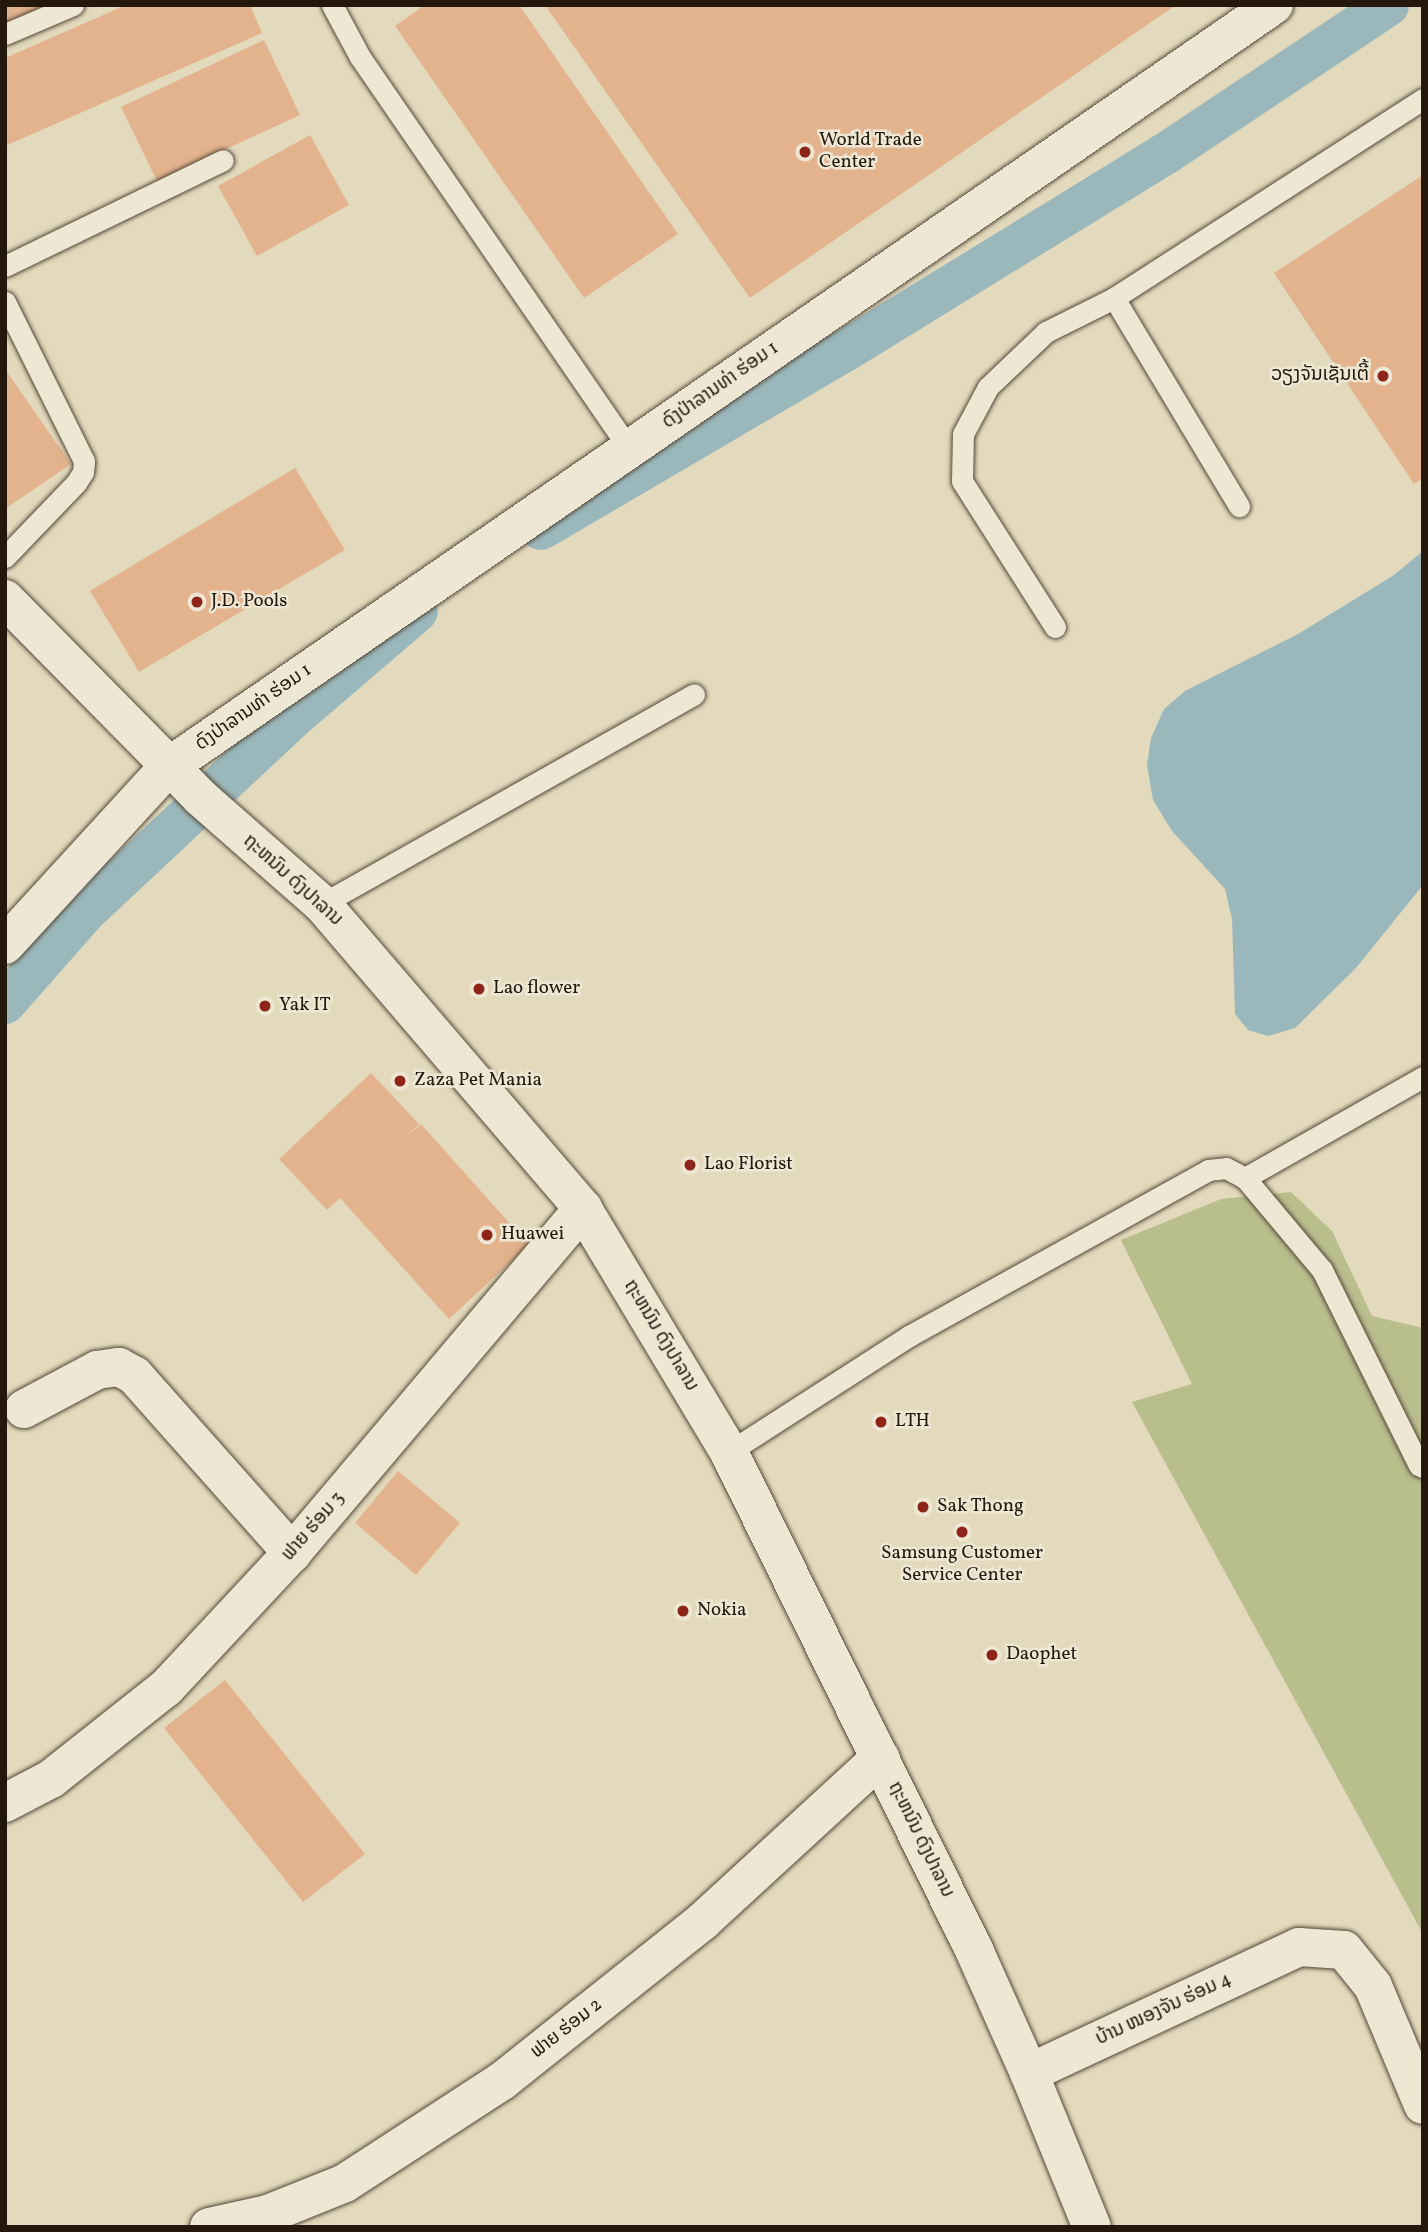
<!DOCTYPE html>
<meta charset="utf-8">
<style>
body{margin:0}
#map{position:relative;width:1428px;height:2232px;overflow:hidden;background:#e3dabd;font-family:Vollkorn,"Noto Sans Lao",serif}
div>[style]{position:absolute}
.green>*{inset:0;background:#b9be8d}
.water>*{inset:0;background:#9ab8bc}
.canal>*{height:42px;margin:-21px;padding:0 21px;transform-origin:21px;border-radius:21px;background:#9ab8bc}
.building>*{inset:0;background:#e2b38d}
.roads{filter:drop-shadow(0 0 2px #544838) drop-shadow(0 0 2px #544838)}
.service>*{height:21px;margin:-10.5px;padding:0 10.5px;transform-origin:10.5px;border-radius:10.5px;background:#ede7d4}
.minor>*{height:38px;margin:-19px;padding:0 19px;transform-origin:19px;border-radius:19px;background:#ede7d4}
.tertiary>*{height:38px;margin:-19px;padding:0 19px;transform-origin:19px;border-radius:19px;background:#ede7d4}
.dots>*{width:19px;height:19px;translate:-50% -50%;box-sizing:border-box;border:4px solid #ede7d4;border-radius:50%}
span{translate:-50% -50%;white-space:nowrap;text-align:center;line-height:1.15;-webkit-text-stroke:5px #ede7d4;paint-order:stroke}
.poi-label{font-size:19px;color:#24180c}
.left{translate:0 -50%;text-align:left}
.right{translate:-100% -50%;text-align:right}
.street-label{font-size:19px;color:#24180c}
.frame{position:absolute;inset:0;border:7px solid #24180c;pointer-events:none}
</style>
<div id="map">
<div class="green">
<i style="clip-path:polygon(1291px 1192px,1332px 1231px,1372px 1316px,1423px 1328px,1423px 1934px,1132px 1402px,1192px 1384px,1121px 1240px,1221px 1199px)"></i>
</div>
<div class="water">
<i style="clip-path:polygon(1423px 551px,1423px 885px,1356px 968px,1295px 1028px,1268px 1036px,1248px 1030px,1235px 1014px,1232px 919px,1225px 889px,1172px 831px,1153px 800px,1147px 765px,1151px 738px,1164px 709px,1185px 691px,1298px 634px,1394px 575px)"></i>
</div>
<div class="canal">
<i style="left:541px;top:529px;width:350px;rotate:-30.4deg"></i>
<i style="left:843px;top:352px;width:378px;rotate:-31.6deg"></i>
<i style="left:1165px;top:154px;width:268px;rotate:-33.7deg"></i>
<i style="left:5px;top:1003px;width:120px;rotate:-48.7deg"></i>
<i style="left:84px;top:913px;width:282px;rotate:-43.1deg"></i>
<i style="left:290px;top:720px;width:167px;rotate:-40.6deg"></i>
</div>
<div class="building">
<i style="clip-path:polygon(5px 5px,63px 5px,5px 30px)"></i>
<i style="clip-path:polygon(126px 5px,250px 5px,262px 33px,5px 146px,5px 58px)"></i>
<i style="clip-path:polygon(425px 5px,519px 5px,678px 234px,584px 298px,395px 26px)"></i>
<i style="clip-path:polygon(545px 5px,1176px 5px,750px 298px)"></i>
<i style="clip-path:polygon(264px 40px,300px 115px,157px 181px,121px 107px)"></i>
<i style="clip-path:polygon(310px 135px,349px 205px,257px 256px,218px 186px)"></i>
<i style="clip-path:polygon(1423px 175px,1423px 478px,1414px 484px,1274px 273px)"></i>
<i style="clip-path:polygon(5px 369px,71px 464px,5px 509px)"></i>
<i style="clip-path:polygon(295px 468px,345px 550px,139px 672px,90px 591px)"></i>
<i style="clip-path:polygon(371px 1073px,419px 1124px,402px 1140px,421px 1124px,529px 1245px,449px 1319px,340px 1198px,327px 1210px,279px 1159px)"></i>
<i style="clip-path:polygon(398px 1471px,460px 1523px,416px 1575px,355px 1523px)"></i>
<i style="clip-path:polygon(225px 1680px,365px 1854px,303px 1902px,164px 1728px)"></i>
</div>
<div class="roads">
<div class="service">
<i style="left:332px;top:5px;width:59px;rotate:61.7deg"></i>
<i style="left:360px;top:57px;width:475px;rotate:55.5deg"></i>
<i style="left:5px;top:34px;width:74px;rotate:-23.1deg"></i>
<i style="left:5px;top:266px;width:242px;rotate:-25.9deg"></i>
<i style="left:1114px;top:298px;width:243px;rotate:59deg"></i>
<i style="left:5px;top:302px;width:178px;rotate:63.6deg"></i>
<i style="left:84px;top:461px;width:11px;rotate:95deg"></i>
<i style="left:83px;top:472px;width:13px;rotate:122deg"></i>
<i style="left:76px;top:483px;width:103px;rotate:133.8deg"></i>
<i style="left:1055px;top:627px;width:173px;rotate:-122.5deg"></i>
<i style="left:962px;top:481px;width:47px;rotate:-88.8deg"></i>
<i style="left:963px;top:434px;width:53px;rotate:-62deg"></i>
<i style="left:988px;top:387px;width:80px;rotate:-43.5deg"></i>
<i style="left:1046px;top:332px;width:76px;rotate:-26.6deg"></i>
<i style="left:1114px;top:298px;width:368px;rotate:-32.8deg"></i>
<i style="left:322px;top:904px;width:427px;rotate:-29.4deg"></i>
<i style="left:1245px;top:1178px;width:205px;rotate:-29.6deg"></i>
<i style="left:729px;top:1452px;width:214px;rotate:-32.8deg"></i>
<i style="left:909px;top:1336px;width:342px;rotate:-29deg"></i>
<i style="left:1208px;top:1170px;width:18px;rotate:-6deg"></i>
<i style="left:1226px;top:1168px;width:21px;rotate:28deg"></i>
<i style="left:1245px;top:1178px;width:120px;rotate:50.1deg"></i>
<i style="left:1322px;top:1270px;width:218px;rotate:63.6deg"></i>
<i style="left:1419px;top:1465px;width:4px;rotate:27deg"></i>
</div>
<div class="minor">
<i style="left:5px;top:945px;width:241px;rotate:-47.5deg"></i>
<i style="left:168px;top:767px;width:1343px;rotate:-34.57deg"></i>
<i style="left:24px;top:1409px;width:83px;rotate:-28.1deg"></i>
<i style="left:97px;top:1370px;width:22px;rotate:-8deg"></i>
<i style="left:119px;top:1367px;width:18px;rotate:29deg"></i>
<i style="left:135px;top:1376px;width:237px;rotate:48.4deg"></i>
<i style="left:5px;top:1803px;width:52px;rotate:-27.6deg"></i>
<i style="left:51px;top:1779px;width:147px;rotate:-38.4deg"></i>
<i style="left:166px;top:1688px;width:185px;rotate:-47deg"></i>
<i style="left:292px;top:1553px;width:451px;rotate:-49.8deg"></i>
<i style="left:1029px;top:2073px;width:298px;rotate:-25deg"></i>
<i style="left:1299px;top:1947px;width:45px;rotate:3.8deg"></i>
<i style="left:1344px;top:1950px;width:46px;rotate:51.1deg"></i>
<i style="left:1373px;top:1986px;width:129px;rotate:67.2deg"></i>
<i style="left:209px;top:2227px;width:60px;rotate:-12.4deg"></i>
<i style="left:268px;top:2214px;width:83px;rotate:-21.9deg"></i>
<i style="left:345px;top:2183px;width:187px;rotate:-33deg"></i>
<i style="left:502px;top:2081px;width:257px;rotate:-38.5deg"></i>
<i style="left:703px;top:1921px;width:241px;rotate:-42.6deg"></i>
</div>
<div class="tertiary">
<i style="left:5px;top:599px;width:278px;rotate:45.4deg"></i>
<i style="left:200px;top:797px;width:162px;rotate:41.3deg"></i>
<i style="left:322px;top:904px;width:401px;rotate:49.4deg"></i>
<i style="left:583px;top:1209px;width:283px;rotate:59deg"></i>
<i style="left:729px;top:1452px;width:557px;rotate:63.8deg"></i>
<i style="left:975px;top:1952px;width:133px;rotate:65.9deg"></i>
<i style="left:1029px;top:2073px;width:166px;rotate:67.8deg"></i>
</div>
</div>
<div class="dots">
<i style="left:805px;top:152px;background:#8f2418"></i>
<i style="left:1383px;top:376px;background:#8f2418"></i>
<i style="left:197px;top:602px;background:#8f2418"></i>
<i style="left:479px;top:989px;background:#8f2418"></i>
<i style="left:265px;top:1006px;background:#8f2418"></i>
<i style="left:400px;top:1081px;background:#8f2418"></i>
<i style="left:690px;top:1165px;background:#8f2418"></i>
<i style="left:487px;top:1235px;background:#8f2418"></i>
<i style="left:881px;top:1422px;background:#8f2418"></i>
<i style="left:923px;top:1507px;background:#8f2418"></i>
<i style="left:962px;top:1532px;background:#8f2418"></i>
<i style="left:683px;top:1611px;background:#8f2418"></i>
<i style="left:992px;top:1655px;background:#8f2418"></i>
</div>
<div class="poi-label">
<span class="left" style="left:819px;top:152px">World Trade<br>Center</span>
<span class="right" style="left:1369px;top:376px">ວຽງຈັນເຊັນເຕີ້</span>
<span class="left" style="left:211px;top:602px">J.D. Pools</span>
<span class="left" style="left:493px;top:989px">Lao flower</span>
<span class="left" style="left:279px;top:1006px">Yak IT</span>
<span class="left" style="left:414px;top:1081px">Zaza Pet Mania</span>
<span class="left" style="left:704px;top:1165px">Lao Florist</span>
<span class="left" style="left:501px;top:1235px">Huawei</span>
<span class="left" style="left:895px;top:1422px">LTH</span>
<span class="left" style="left:937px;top:1507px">Sak Thong</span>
<span style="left:962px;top:1565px">Samsung Customer<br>Service Center</span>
<span class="left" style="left:697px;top:1611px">Nokia</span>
<span class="left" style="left:1006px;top:1655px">Daophet</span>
</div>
<div class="street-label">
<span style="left:721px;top:386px;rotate:-35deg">ດົງປ່າລານທ່າ ຮ່ອມ 1</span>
<span style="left:254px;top:708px;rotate:-35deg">ດົງປ່າລານທ່າ ຮ່ອມ 1</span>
<span style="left:292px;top:881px;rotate:42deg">ຖະຫນົນ ດົງປາລານ</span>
<span style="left:660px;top:1336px;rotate:59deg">ຖະຫນົນ ດົງປາລານ</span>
<span style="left:314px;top:1527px;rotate:-49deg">ຟາຍ ຮ່ອມ 3</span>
<span style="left:920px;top:1840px;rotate:64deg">ຖະຫນົນ ດົງປາລານ</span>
<span style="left:1164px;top:2010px;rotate:-25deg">ບ້ານ ໜອງຈັນ ຮ່ອມ 4</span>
<span style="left:567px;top:2029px;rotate:-38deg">ຟາຍ ຮ່ອມ 2</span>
</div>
<div class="frame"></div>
</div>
